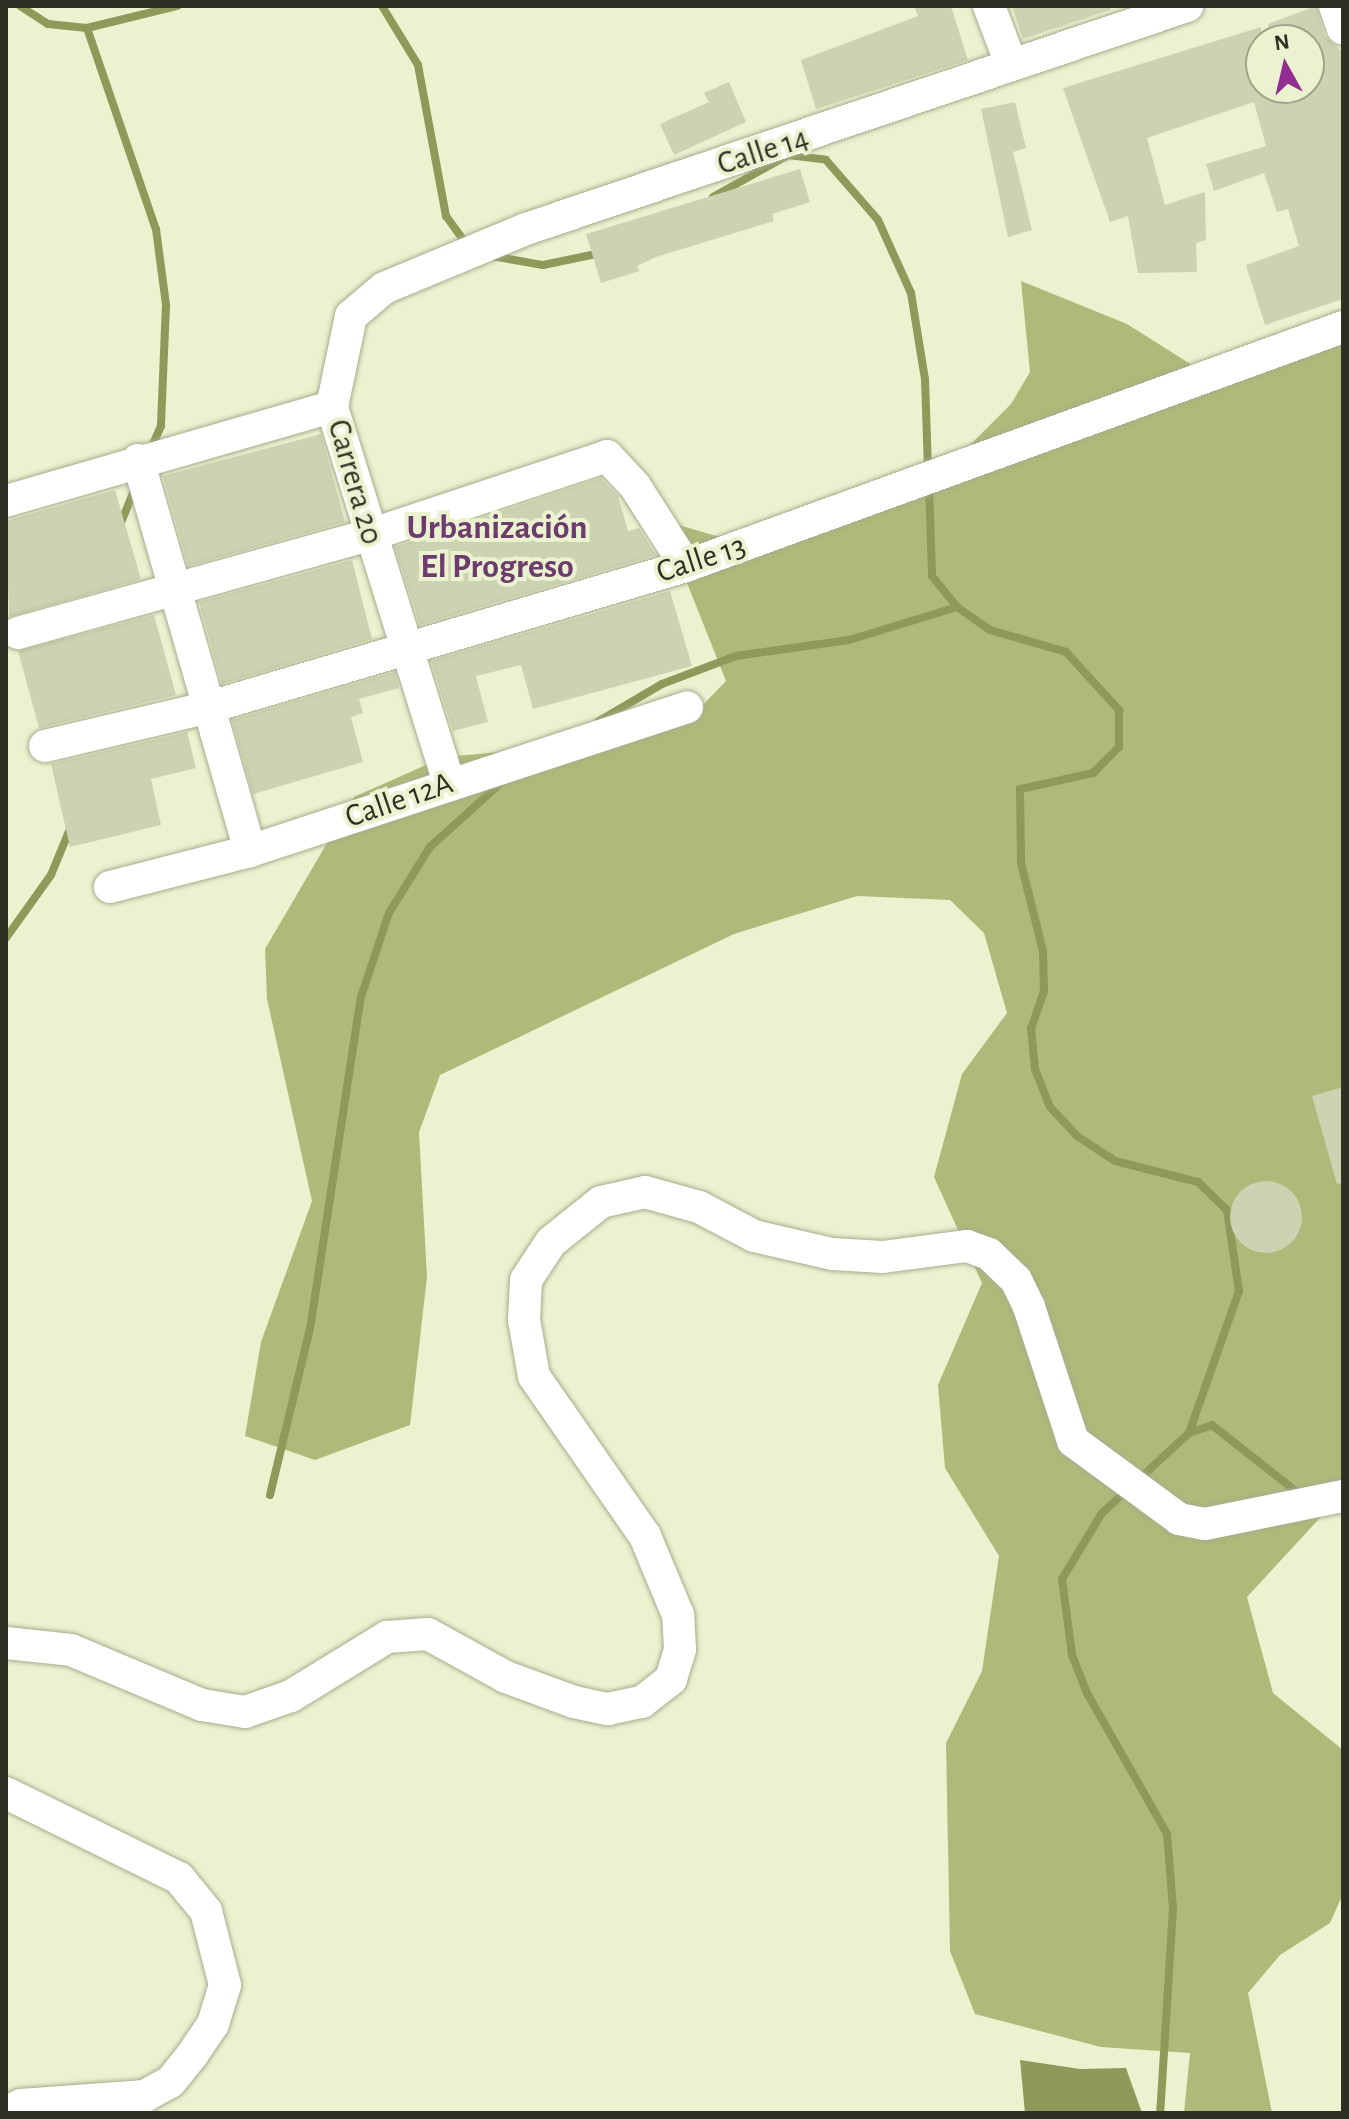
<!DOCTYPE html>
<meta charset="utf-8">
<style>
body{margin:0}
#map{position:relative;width:1349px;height:2119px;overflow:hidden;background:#eaf2d0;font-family:"Alegreya Sans",sans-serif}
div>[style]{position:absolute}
.forest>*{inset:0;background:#aeba79}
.water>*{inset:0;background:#8e995a}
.stream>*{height:8px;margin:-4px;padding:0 4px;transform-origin:4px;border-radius:4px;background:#8e995a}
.building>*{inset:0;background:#ccd3b2}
.round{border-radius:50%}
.roads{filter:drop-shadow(0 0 2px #a7ad8d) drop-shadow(0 0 2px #a7ad8d)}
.minor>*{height:32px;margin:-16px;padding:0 16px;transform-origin:16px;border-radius:16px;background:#fff}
span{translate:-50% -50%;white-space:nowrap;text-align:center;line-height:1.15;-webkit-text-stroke:8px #eaf2d0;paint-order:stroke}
.street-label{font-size:32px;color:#2e3023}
.neighbourhood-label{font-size:34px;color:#6d3b6d;font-weight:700}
.frame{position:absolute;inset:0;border:8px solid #2e3023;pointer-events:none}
.north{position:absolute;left:1245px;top:24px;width:80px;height:80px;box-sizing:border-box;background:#eaf2d0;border:2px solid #9fa48b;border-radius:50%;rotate:352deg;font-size:22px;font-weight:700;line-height:32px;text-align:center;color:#2e3023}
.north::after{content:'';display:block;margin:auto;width:28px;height:36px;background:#922d93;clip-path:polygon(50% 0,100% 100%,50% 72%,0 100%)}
</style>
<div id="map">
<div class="forest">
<i style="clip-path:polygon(1021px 281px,1127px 324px,1192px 365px,1343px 331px,1343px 1493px,1247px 1597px,1273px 1693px,1343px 1750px,1343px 1894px,1330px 1923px,1280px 1955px,1248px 1993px,1272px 2113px,1184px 2113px,1190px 2053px,1101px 2047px,975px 2014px,950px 1951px,946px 1743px,982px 1671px,999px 1556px,945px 1468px,938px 1385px,982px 1283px,934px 1177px,962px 1074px,1007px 1013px,984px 933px,950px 900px,857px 896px,734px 934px,440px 1075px,419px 1132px,427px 1277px,410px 1425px,315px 1460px,245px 1436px,261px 1342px,312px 1201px,267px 999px,265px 949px,354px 797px,444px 757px,580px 745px,693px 715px,726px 681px,662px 520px,733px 541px,951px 464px,1011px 404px,1030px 372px)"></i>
</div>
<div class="water">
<i style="clip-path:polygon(1020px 2060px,1080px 2069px,1126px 2068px,1142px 2113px,1025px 2113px)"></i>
</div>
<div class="stream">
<i style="left:20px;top:6px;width:33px;rotate:33deg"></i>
<i style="left:48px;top:24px;width:39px;rotate:6deg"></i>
<i style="left:87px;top:28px;width:93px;rotate:-13.7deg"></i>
<i style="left:382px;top:6px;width:69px;rotate:58.6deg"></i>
<i style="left:418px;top:65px;width:154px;rotate:79.5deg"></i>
<i style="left:446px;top:216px;width:36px;rotate:54deg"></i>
<i style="left:87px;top:28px;width:213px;rotate:71.1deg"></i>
<i style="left:156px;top:229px;width:77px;rotate:82.5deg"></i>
<i style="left:166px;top:305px;width:121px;rotate:92.4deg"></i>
<i style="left:161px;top:426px;width:27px;rotate:114deg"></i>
<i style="left:713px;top:197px;width:86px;rotate:-29.2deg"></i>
<i style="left:788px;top:155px;width:38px;rotate:7deg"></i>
<i style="left:826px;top:160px;width:79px;rotate:49.1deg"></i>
<i style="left:878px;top:220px;width:80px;rotate:65.7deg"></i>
<i style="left:911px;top:293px;width:87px;rotate:80.8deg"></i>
<i style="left:925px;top:379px;width:91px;rotate:88.1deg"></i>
<i style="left:486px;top:255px;width:58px;rotate:10deg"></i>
<i style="left:543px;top:265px;width:59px;rotate:-11.7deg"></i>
<i style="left:929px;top:484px;width:92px;rotate:88.1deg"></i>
<i style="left:932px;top:576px;width:40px;rotate:51deg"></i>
<i style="left:957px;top:607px;width:40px;rotate:34.9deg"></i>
<i style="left:990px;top:630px;width:79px;rotate:16.1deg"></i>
<i style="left:1066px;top:652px;width:79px;rotate:47.6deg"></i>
<i style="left:1119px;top:710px;width:37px;rotate:90deg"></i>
<i style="left:1119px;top:747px;width:37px;rotate:135deg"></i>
<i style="left:1093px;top:773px;width:75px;rotate:167.6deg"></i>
<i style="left:1020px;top:789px;width:74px;rotate:89.2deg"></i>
<i style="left:1021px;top:863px;width:91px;rotate:76deg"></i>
<i style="left:1043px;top:951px;width:40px;rotate:88.6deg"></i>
<i style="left:1044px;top:991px;width:39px;rotate:109deg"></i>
<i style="left:1031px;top:1028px;width:41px;rotate:84.4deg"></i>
<i style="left:1035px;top:1069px;width:41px;rotate:68.5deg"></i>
<i style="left:1050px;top:1107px;width:40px;rotate:47deg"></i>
<i style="left:1077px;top:1136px;width:45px;rotate:33.3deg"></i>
<i style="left:1115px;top:1161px;width:86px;rotate:14.2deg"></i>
<i style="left:1198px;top:1182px;width:40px;rotate:44deg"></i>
<i style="left:1227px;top:1210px;width:82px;rotate:81.6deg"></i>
<i style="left:1239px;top:1291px;width:151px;rotate:109.4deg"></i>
<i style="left:1189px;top:1433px;width:71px;rotate:137.3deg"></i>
<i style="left:120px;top:525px;width:42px;rotate:-67.7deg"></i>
<i style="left:599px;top:721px;width:73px;rotate:-30.4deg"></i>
<i style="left:662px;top:684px;width:79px;rotate:-20.7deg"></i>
<i style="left:736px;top:656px;width:114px;rotate:-8.1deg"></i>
<i style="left:849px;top:640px;width:113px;rotate:-17deg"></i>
<i style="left:6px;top:938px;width:77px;rotate:-54.5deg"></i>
<i style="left:51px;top:875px;width:50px;rotate:-67.6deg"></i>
<i style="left:1189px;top:1433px;width:24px;rotate:-19deg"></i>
<i style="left:1212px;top:1425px;width:110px;rotate:38.3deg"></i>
<i style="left:1127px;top:1490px;width:34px;rotate:137deg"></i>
<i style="left:1102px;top:1513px;width:77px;rotate:121.2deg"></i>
<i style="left:1062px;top:1579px;width:77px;rotate:82.5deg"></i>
<i style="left:1072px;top:1655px;width:41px;rotate:68.5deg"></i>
<i style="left:1087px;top:1693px;width:162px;rotate:60.4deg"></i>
<i style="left:1167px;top:1834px;width:75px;rotate:85.4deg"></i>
<i style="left:1173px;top:1909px;width:204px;rotate:93.6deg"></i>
<i style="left:270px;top:1495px;width:171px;rotate:-76.5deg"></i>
<i style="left:310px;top:1329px;width:336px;rotate:-81.3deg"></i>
<i style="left:361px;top:997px;width:89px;rotate:-71.6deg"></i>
<i style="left:389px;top:913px;width:78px;rotate:-58.2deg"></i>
<i style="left:430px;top:847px;width:98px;rotate:-42.1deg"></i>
</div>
<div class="building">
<i style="clip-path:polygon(914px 6px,951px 6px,968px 60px,816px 109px,801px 60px,918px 16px)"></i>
<i style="clip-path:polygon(1012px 6px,1110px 6px,1110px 10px,1023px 39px)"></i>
<i style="clip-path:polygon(1316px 6px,1325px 36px,1343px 53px,1343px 299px,1265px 325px,1246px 265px,1299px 246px,1288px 209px,1277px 212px,1264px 173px,1214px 191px,1206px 164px,1266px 146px,1254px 102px,1147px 138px,1165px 205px,1205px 192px,1206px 240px,1196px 243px,1197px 272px,1138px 273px,1128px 216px,1110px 222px,1063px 88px,1261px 27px,1261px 88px,1309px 88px,1309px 40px,1272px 40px,1268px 24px)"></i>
<i style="clip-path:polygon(729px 82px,746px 122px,674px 155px,660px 124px,709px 102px,704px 93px)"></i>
<i style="clip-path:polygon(1015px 102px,1026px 148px,1013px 152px,1032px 230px,1008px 237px,981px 109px)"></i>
<i style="clip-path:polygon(800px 169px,810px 202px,772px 214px,774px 221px,656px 257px,637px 266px,639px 271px,601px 283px,586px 234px)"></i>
<i style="clip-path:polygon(321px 434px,345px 522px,188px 566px,163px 476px)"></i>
<i style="clip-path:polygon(601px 478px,618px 496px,628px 531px,639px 528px,656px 555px,420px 625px,395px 547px)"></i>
<i style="clip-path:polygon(115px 490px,141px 579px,9px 617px,6px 521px)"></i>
<i style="clip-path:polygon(352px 560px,372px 639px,222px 684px,199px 602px)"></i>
<i style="clip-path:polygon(670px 591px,692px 666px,533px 709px,521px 665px,476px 676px,488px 722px,453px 731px,431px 661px)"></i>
<i style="clip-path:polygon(154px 615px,176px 695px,39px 728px,18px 651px)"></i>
<i style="clip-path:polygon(395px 672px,399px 688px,359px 699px,363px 713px,351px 717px,363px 762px,253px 794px,232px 720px)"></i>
<i style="clip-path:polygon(187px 732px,196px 768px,151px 779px,161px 825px,70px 847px,51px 764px)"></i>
<i style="clip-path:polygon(1343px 1087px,1343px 1183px,1337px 1184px,1312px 1096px)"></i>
<i class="round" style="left:1230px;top:1181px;width:72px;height:72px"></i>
</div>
<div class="roads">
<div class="minor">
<i style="left:989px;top:6px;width:62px;rotate:69.2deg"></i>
<i style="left:1335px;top:6px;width:24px;rotate:71deg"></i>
<i style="left:138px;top:460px;width:407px;rotate:74deg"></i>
<i style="left:6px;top:501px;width:339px;rotate:-16.1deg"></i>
<i style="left:18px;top:633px;width:365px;rotate:-15.6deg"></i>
<i style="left:370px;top:535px;width:250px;rotate:-18.4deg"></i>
<i style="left:607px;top:456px;width:41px;rotate:47deg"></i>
<i style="left:635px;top:486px;width:95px;rotate:57.5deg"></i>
<i style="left:45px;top:746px;width:170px;rotate:-13.3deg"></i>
<i style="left:210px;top:707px;width:496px;rotate:-16.5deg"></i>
<i style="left:686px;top:566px;width:699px;rotate:-19.99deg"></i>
<i style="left:449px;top:783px;width:394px;rotate:-107.3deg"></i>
<i style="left:332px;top:407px;width:93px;rotate:-78.2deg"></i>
<i style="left:351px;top:316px;width:43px;rotate:-40.3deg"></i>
<i style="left:384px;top:288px;width:154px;rotate:-22.6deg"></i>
<i style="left:526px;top:229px;width:698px;rotate:-18.64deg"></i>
<i style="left:110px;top:887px;width:145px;rotate:-14.4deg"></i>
<i style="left:250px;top:851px;width:460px;rotate:-18.2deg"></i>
<i style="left:6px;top:1643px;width:65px;rotate:6.1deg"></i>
<i style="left:71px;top:1650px;width:142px;rotate:22.8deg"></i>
<i style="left:202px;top:1705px;width:44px;rotate:9.2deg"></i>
<i style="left:245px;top:1712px;width:49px;rotate:-19.2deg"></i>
<i style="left:291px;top:1696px;width:113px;rotate:-31.6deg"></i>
<i style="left:387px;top:1637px;width:41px;rotate:-4.2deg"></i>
<i style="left:428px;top:1634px;width:89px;rotate:28.9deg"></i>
<i style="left:506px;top:1677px;width:72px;rotate:20.2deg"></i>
<i style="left:574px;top:1702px;width:35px;rotate:12deg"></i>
<i style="left:608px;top:1709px;width:35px;rotate:-12deg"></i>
<i style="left:642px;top:1702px;width:37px;rotate:-38deg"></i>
<i style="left:671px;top:1679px;width:31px;rotate:-73deg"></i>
<i style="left:680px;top:1649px;width:34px;rotate:-93deg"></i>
<i style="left:678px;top:1615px;width:86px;rotate:-112.7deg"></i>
<i style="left:645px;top:1536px;width:195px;rotate:-124.8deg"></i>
<i style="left:534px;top:1376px;width:57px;rotate:-100.1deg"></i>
<i style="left:524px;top:1320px;width:40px;rotate:-87.1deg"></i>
<i style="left:526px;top:1280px;width:45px;rotate:-56.7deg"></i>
<i style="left:551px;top:1242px;width:64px;rotate:-38.7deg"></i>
<i style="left:601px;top:1202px;width:45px;rotate:-12.8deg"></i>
<i style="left:645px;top:1192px;width:56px;rotate:15.5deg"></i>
<i style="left:699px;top:1207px;width:62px;rotate:27.8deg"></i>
<i style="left:754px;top:1236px;width:80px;rotate:13deg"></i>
<i style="left:832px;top:1254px;width:51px;rotate:3.4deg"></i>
<i style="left:883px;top:1257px;width:85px;rotate:-7.5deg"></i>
<i style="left:967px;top:1246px;width:23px;rotate:20deg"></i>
<i style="left:989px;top:1254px;width:37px;rotate:44deg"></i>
<i style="left:1016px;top:1280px;width:30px;rotate:64deg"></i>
<i style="left:1029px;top:1307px;width:141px;rotate:71.8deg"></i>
<i style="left:1073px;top:1441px;width:132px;rotate:36.3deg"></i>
<i style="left:1179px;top:1519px;width:26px;rotate:11deg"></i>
<i style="left:1205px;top:1524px;width:141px;rotate:-11.5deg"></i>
<i style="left:6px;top:1793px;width:193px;rotate:26.2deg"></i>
<i style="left:179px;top:1878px;width:43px;rotate:50.7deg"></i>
<i style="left:206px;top:1911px;width:76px;rotate:75.6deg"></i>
<i style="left:225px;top:1985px;width:41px;rotate:107.1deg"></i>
<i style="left:213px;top:2024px;width:36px;rotate:124deg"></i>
<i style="left:193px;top:2054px;width:36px;rotate:129deg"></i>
<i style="left:170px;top:2082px;width:29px;rotate:151deg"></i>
<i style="left:145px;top:2096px;width:124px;rotate:175.8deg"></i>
<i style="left:21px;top:2105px;width:17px;rotate:155deg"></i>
</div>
</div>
<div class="street-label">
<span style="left:763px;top:151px;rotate:-18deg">Calle 14</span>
<span style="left:355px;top:482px;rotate:74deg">Carrera 20</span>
<span style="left:701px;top:559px;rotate:-18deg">Calle 13</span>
<span style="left:399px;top:800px;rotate:-19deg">Calle 12A</span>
</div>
<div class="neighbourhood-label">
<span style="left:497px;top:548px">Urbanización<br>El Progreso</span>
</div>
<div class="frame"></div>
<div class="north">N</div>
</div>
